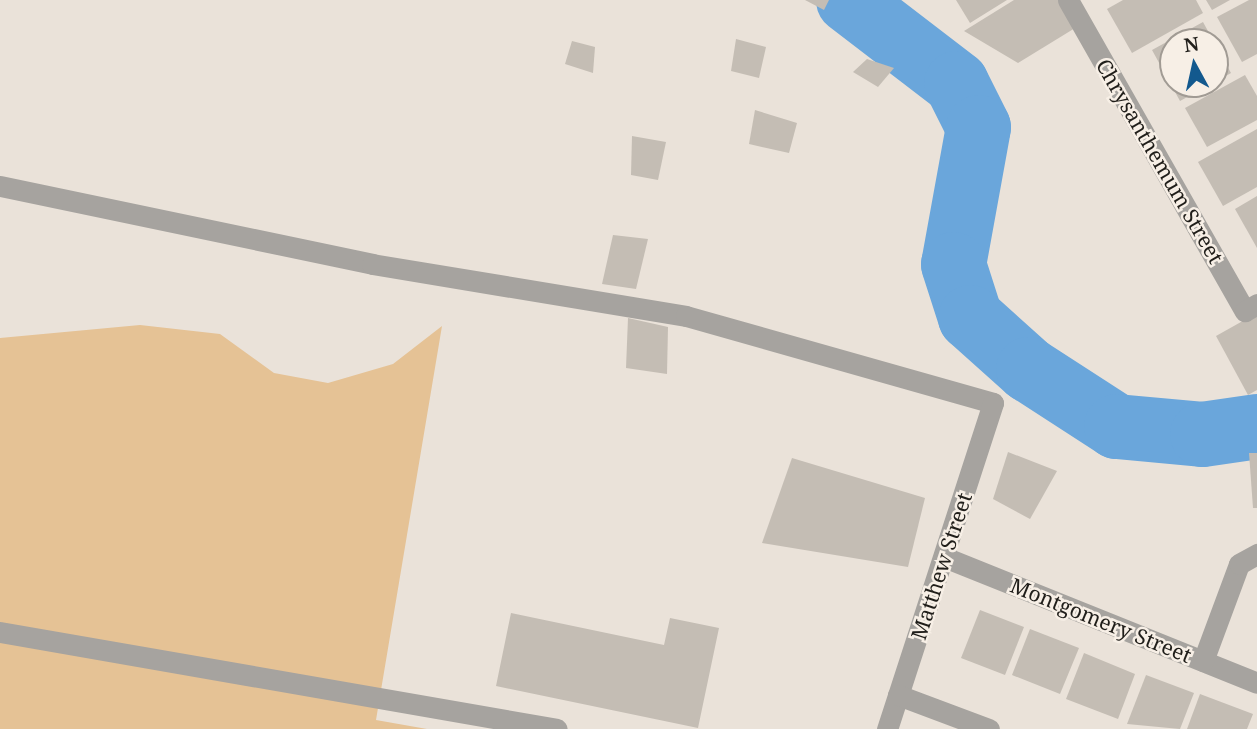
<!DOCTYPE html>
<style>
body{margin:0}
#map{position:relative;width:1257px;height:729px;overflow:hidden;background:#eae2d9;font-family:"Noto Serif",serif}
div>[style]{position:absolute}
.green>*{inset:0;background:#e5c295}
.river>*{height:65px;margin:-32.5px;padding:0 32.5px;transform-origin:32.5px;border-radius:32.5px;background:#6aa6db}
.building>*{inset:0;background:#c4bdb4}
.lane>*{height:21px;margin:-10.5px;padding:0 10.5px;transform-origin:10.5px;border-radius:10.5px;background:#a6a39f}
.street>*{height:21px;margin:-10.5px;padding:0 10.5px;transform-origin:10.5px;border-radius:10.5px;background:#a6a39f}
span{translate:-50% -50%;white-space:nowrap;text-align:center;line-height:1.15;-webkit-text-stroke:5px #f7efe6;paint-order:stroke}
.street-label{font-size:21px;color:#201e1a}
.north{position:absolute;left:1159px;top:28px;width:70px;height:70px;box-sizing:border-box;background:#f7efe6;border:2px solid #a19b94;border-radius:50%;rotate:352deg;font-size:19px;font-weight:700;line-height:28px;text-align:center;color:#201e1a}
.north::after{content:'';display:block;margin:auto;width:24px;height:32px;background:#13598e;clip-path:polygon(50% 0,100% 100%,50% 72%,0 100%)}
</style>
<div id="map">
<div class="green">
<i style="clip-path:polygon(140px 325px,220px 334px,274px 373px,328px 383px,393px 364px,442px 326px,376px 720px,427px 729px,0 729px,0 338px)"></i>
</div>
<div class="river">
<i style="left:848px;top:0;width:136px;rotate:37.5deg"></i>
<i style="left:956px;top:83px;width:49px;rotate:63.4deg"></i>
<i style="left:978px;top:127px;width:139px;rotate:100.3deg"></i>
<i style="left:953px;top:264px;width:56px;rotate:72.2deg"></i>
<i style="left:970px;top:317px;width:78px;rotate:41.9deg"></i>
<i style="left:1028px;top:369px;width:105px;rotate:32.9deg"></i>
<i style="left:1116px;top:426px;width:86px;rotate:5.3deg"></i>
<i style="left:1202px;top:434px;width:56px;rotate:-8.3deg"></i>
</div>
<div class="building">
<i style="clip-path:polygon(805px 0,829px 0,824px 10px)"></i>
<i style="clip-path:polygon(956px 0,1007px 0,970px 23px)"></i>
<i style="clip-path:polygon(1014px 0,1065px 0,1080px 25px,1018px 63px,964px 31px)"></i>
<i style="clip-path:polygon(1123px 0,1196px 0,1203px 13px,1132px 53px,1107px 9px)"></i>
<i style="clip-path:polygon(1206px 0,1230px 0,1212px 10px)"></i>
<i style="clip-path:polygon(1249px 0,1257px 0,1257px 54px,1242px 62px,1217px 17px)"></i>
<i style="clip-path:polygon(1203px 22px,1214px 42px,1173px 42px,1173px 84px,1211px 84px,1180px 101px,1152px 50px)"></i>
<i style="clip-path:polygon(736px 39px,766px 47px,759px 78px,731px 71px)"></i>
<i style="clip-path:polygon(572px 41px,595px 47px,593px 73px,565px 64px)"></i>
<i style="clip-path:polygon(1215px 44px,1231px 73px,1215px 82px)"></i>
<i style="clip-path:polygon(867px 59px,894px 68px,878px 87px,853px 72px)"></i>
<i style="clip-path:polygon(1245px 75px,1257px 96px,1257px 120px,1207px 147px,1185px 108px)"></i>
<i style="clip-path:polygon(755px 110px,797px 123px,789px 153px,749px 144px)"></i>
<i style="clip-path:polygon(1257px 129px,1257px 187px,1223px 206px,1198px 162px)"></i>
<i style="clip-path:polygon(632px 136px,666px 142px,658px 180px,631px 175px)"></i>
<i style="clip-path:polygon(1257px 196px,1257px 248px,1235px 209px)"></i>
<i style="clip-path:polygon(613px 235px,648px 239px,636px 289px,602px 284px)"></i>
<i style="clip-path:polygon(1257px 313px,1257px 390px,1248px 395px,1216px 336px)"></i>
<i style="clip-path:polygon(628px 318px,668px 327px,667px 374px,626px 368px)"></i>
<i style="clip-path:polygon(1008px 452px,1057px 471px,1030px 519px,993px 499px)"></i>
<i style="clip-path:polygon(1249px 453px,1257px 453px,1257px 508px,1253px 508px)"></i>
<i style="clip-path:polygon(792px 458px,925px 498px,908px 567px,762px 543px)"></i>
<i style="clip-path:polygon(980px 610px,1024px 627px,1005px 675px,961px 658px)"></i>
<i style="clip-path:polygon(511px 613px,664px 645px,670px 618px,719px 628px,698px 728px,496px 686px)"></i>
<i style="clip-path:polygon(1030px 629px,1079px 648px,1060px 694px,1012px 675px)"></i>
<i style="clip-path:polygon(1084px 653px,1135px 674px,1118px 719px,1066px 699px)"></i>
<i style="clip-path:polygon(1146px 675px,1194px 693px,1180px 729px,1127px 724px)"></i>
<i style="clip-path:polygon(1200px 694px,1253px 714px,1247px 729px,1187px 729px)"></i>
</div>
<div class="lane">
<i style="left:0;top:632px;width:565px;rotate:9.88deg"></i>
</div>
<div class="street">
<i style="left:1068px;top:0;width:358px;rotate:60.4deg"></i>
<i style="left:1245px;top:311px;width:14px;rotate:-30deg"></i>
<i style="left:0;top:186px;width:380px;rotate:11.8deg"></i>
<i style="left:372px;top:264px;width:318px;rotate:9.4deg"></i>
<i style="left:686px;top:316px;width:319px;rotate:15.8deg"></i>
<i style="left:993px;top:403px;width:343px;rotate:108deg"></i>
<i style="left:944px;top:557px;width:337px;rotate:21.9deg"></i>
<i style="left:1203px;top:661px;width:103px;rotate:-69.6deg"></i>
<i style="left:1239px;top:564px;width:21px;rotate:-29deg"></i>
<i style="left:898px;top:695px;width:97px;rotate:20.5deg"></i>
</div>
<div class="street-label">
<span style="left:1160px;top:161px;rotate:60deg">Chrysanthemum Street</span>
<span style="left:941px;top:566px;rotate:-72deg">Matthew Street</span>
<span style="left:1101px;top:620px;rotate:22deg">Montgomery Street</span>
</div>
<div class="north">N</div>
</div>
